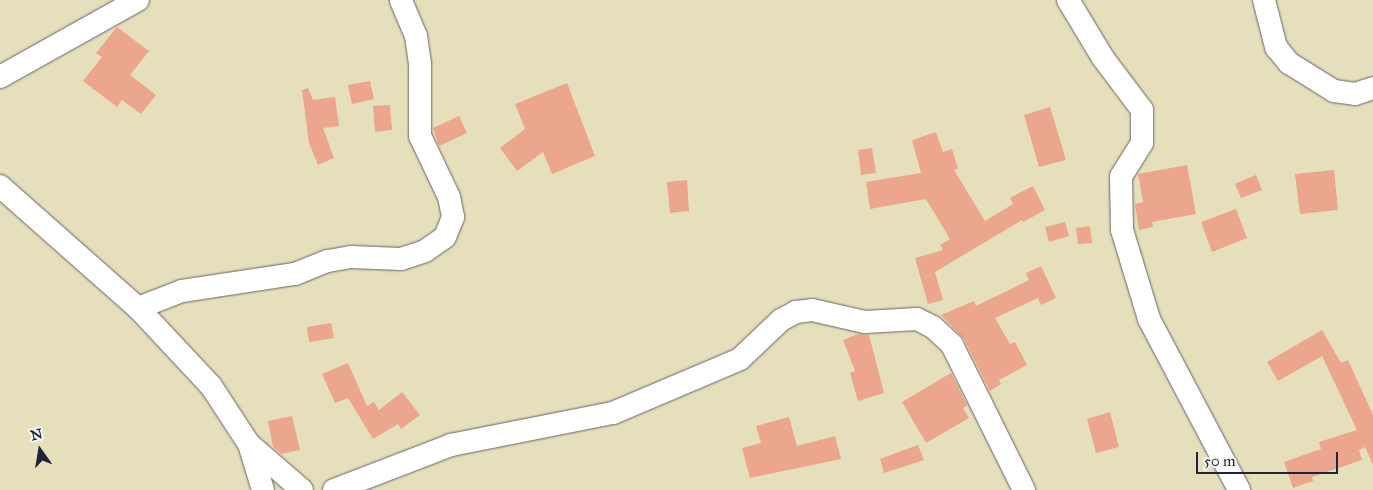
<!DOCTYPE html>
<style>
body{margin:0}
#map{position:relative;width:1373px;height:490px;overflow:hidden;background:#e6dfbb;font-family:"IM FELL Great Primer",serif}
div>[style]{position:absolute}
.building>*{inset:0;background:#eba68d}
.roads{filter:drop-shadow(0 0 1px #676468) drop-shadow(0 0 1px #676468)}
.minor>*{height:22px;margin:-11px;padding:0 11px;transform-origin:11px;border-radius:11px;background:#fff}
span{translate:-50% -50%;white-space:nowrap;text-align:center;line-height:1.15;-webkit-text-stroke:4px #f6f6f2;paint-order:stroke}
.north{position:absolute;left:15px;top:425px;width:50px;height:50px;-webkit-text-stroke:4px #f6f6f2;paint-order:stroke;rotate:347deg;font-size:14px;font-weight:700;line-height:20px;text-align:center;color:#22223b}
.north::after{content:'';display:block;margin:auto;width:18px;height:22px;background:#22223b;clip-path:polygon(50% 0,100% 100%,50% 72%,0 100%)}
.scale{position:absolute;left:1196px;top:452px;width:142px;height:22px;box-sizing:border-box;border:2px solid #22223b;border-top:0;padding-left:6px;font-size:15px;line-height:18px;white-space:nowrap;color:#22223b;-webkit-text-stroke:4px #f6f6f2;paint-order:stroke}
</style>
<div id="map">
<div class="building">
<i style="clip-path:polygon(117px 27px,149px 51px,130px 75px,156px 95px,141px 114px,122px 100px,117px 107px,83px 81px,102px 57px,96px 53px)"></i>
<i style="clip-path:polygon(370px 81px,374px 99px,352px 104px,348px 85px)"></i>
<i style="clip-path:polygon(567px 83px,595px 156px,552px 174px,543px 152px,517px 171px,500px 148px,525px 129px,515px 104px)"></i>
<i style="clip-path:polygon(308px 88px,313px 100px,335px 97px,339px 126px,323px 128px,334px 158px,318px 165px,309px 143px,302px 90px)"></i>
<i style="clip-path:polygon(390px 105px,392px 130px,375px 132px,373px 106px)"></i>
<i style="clip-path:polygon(1050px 107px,1066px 160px,1039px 167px,1024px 115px)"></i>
<i style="clip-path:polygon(459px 116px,467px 133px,439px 146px,433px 128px)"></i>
<i style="clip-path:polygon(936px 132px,943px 152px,952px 149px,958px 169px,954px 170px,985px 221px,1013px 204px,1010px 198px,1033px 186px,1045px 210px,1023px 222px,1022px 220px,935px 272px,943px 300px,928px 304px,915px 258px,943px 250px,940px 245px,950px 239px,926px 199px,870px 209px,866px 182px,921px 173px,912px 140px)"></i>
<i style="clip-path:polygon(872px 148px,876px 173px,861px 175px,858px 150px)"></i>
<i style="clip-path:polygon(1187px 165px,1196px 214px,1152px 222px,1153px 227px,1139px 230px,1135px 204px,1143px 202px,1138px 174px)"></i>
<i style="clip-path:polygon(1334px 170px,1338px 210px,1300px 214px,1295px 174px)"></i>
<i style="clip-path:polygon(1256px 175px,1262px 190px,1241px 198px,1235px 184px)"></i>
<i style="clip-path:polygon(687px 180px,689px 211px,670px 213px,667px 182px)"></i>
<i style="clip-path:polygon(1236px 209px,1247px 238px,1212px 252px,1201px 222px)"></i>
<i style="clip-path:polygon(1065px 222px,1069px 236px,1049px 242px,1045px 227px)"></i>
<i style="clip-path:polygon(1090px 226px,1092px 243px,1078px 244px,1076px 228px)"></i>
<i style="clip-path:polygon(1041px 266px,1056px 298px,1041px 305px,1038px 298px,995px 318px,1010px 344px,1015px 342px,1027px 365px,999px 380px,1001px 384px,990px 391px,964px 339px,941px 315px,974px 301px,976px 306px,1029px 280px,1026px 273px)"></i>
<i style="clip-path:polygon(331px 323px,334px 338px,309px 342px,307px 327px)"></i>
<i style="clip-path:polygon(1322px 330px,1341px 363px,1348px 360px,1373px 415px,1373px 465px,1365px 447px,1359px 450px,1362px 460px,1312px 477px,1313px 481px,1293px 488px,1284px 462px,1321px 449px,1319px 442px,1357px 430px,1322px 356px,1278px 381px,1267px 362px)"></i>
<i style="clip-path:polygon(858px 334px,869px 335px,884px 393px,858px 401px,850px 373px,855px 371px,843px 340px)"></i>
<i style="clip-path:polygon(348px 363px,367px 406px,374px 402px,379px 410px,402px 392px,420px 415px,401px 429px,398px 424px,373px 439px,348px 398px,335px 403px,322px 374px)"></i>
<i style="clip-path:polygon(951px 373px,967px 405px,963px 408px,969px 418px,926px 443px,902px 402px)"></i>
<i style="clip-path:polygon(1110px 412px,1119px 447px,1096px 453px,1087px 419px)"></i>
<i style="clip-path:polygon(292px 416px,300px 450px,281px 454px,273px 447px,268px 421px)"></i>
<i style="clip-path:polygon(789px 417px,797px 446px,835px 436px,841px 459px,750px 478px,742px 448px,761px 443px,756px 426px)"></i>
<i style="clip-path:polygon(918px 445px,924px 460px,884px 473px,880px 459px)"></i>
</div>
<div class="roads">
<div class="minor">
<i style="left:1068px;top:0;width:68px;rotate:58.9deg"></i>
<i style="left:1103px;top:58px;width:65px;rotate:53.1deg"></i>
<i style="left:1142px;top:110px;width:33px;rotate:90deg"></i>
<i style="left:1142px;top:143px;width:40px;rotate:122deg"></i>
<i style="left:1121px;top:177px;width:53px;rotate:88.9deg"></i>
<i style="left:1122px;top:230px;width:93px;rotate:73.1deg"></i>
<i style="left:1149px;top:319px;width:193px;rotate:62.2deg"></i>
<i style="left:1264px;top:0;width:49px;rotate:75.7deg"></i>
<i style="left:1276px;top:47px;width:21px;rotate:51deg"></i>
<i style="left:1289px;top:63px;width:53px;rotate:31.9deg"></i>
<i style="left:1334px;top:91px;width:21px;rotate:8deg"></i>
<i style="left:1355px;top:94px;width:19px;rotate:-18deg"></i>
<i style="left:0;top:77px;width:158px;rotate:-29.2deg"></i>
<i style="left:0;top:186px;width:184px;rotate:41.5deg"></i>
<i style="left:138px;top:308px;width:107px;rotate:46.9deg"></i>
<i style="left:211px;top:386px;width:69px;rotate:56.8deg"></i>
<i style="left:249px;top:444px;width:48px;rotate:73.1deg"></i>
<i style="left:138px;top:308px;width:47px;rotate:-21.1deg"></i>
<i style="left:182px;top:291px;width:114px;rotate:-8.6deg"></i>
<i style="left:295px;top:274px;width:35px;rotate:-22deg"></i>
<i style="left:328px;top:261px;width:23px;rotate:-10deg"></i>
<i style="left:351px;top:257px;width:50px;rotate:2.3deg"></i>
<i style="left:401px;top:259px;width:25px;rotate:-18deg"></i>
<i style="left:425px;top:251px;width:24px;rotate:-35deg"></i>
<i style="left:445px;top:237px;width:22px;rotate:-68deg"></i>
<i style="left:453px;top:217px;width:20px;rotate:-101deg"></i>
<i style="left:449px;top:197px;width:68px;rotate:-115.4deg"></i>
<i style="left:420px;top:136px;width:72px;rotate:-90deg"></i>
<i style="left:420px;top:64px;width:28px;rotate:-98deg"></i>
<i style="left:416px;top:36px;width:39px;rotate:-113deg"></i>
<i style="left:249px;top:444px;width:70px;rotate:41deg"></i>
<i style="left:334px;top:490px;width:125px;rotate:-21deg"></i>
<i style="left:451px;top:445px;width:165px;rotate:-11.2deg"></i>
<i style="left:613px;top:413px;width:138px;rotate:-23deg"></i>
<i style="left:740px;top:359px;width:57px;rotate:-43.6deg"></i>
<i style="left:781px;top:320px;width:17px;rotate:-28deg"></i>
<i style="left:796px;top:312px;width:16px;rotate:-7deg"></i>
<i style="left:812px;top:310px;width:54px;rotate:12.8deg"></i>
<i style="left:865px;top:322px;width:52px;rotate:-3.3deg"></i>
<i style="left:917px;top:319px;width:18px;rotate:27deg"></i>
<i style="left:933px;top:327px;width:26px;rotate:43deg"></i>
<i style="left:952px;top:345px;width:162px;rotate:63.6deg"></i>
</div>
</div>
<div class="north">N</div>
<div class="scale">50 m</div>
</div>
